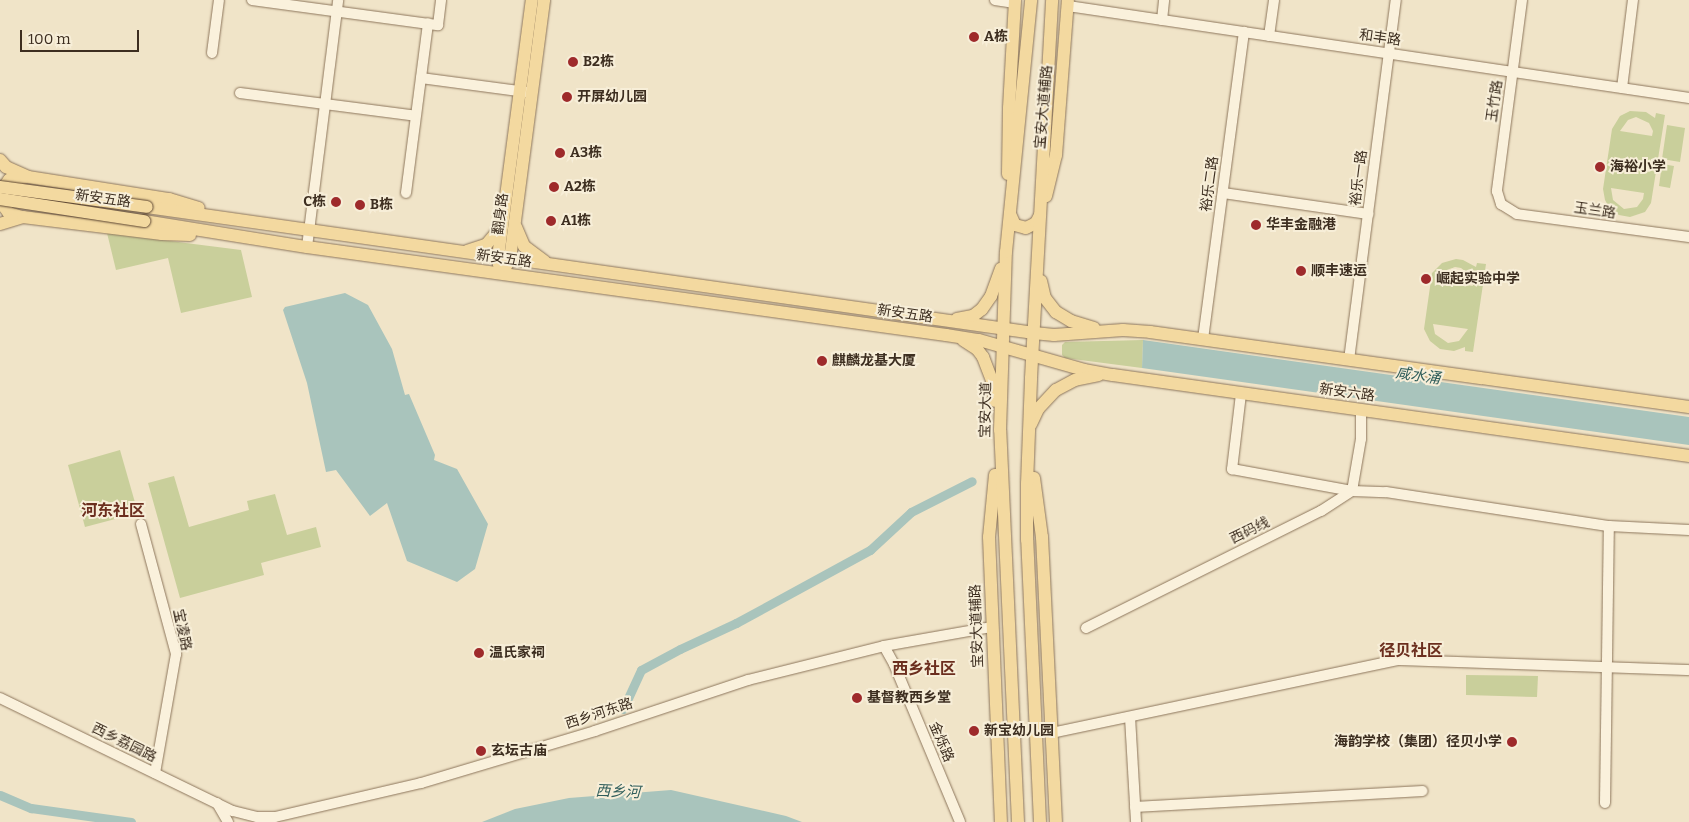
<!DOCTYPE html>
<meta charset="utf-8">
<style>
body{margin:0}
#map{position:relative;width:1689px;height:822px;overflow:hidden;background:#f0e4c8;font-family:Bitter,"Noto Sans SC",serif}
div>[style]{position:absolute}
.green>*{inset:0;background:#c9cf9b}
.water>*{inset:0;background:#a9c4bc}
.canal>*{height:9px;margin:-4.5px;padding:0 4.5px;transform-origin:4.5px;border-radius:4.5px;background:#a9c4bc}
.roads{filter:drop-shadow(0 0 1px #8d765c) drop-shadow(0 0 1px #8d765c)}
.minor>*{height:10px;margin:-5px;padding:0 5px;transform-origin:5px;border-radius:5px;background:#faf1dc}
.major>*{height:12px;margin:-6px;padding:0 6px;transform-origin:6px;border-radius:6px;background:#f3d9a0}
.bridges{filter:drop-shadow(0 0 1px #5b4430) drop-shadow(0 0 1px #5b4430)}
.major-bridge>*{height:12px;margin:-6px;padding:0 6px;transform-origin:6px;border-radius:6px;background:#f3d9a0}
.dots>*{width:14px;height:14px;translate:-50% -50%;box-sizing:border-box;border:2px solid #f7eed8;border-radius:50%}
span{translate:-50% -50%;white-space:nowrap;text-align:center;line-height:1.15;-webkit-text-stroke:4px #f7eed8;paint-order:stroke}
.poi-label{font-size:14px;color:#3d2e20;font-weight:700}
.left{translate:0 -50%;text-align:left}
.right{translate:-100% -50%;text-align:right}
.street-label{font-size:14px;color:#3d2e20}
.water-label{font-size:15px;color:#2f5d5a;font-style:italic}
.quarter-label{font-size:16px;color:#6b2e1e;font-weight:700}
.scale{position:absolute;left:20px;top:30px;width:119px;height:22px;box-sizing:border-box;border:2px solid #3d2e20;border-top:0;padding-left:6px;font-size:15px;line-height:18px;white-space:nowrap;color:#3d2e20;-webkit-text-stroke:4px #f7eed8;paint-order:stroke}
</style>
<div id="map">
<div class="green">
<i style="clip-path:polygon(evenodd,1630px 111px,1646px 112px,1655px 118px,1656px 113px,1665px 115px,1651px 203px,1645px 212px,1630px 217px,1619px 215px,1610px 209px,1605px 200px,1603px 189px,1612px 129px,1620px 116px,1630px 111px,1636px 117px,1649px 123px,1653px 131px,1652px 136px,1620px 131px,1628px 120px,1636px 117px,1630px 111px,1611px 188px,1644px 193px,1643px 199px,1637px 207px,1624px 209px,1613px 200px,1611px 188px)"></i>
<i style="clip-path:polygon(1667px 125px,1685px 128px,1680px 162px,1662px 159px)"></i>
<i style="clip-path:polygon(1662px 164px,1674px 166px,1670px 188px,1659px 186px)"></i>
<i style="clip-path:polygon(107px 233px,241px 250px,252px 297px,181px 313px,168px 258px,116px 270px)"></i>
<i style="clip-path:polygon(evenodd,1456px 259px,1463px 260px,1476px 267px,1477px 263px,1486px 264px,1473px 352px,1465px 351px,1465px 347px,1454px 351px,1440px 349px,1430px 341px,1424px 329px,1432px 273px,1442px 263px,1456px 259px,1455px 267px,1461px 268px,1470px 275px,1473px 286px,1439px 281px,1444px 271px,1455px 267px,1456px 259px,1433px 324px,1468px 329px,1459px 341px,1448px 343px,1435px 334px,1433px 324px)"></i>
<i style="clip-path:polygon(1143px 340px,1142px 368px,1065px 358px,1062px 355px,1062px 345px,1065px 342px)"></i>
<i style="clip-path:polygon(120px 450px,138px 513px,85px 527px,68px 465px)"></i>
<i style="clip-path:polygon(174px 476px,189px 527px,249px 510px,247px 501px,275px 494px,287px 535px,316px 527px,321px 547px,261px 563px,264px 575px,180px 598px,148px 483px)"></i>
<i style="clip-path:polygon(1466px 675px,1538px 676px,1537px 697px,1466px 695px)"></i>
</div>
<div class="water">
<i style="clip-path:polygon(345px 293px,368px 305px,392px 349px,405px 395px,409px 394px,435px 455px,434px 460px,457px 469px,488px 524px,475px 569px,457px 582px,407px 561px,387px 503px,370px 516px,336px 470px,326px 472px,307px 383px,283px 310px,285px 307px)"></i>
<i style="clip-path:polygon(1143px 340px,1689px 417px,1689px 445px,1142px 368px)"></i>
<i style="clip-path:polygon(671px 790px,786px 816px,802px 822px,482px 822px,515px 809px,569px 798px)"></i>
</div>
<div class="canal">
<i style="left:623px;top:709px;width:43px;rotate:-65.2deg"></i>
<i style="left:641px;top:670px;width:44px;rotate:-28.3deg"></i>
<i style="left:680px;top:649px;width:62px;rotate:-24.9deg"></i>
<i style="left:736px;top:623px;width:153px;rotate:-28.6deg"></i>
<i style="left:870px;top:550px;width:56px;rotate:-42.8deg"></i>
<i style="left:911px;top:512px;width:68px;rotate:-26.9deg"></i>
<i style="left:0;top:795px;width:34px;rotate:23deg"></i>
<i style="left:31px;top:808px;width:101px;rotate:8deg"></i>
</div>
<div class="roads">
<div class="minor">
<i style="left:252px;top:0;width:188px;rotate:7.7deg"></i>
<i style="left:438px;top:25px;width:25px;rotate:-83deg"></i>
<i style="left:995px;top:0;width:20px;rotate:9deg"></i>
<i style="left:1522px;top:0;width:193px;rotate:97.5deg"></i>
<i style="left:1497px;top:191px;width:14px;rotate:73deg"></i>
<i style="left:1501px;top:204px;width:19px;rotate:32deg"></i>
<i style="left:1517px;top:214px;width:174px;rotate:7.6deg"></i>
<i style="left:1068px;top:6px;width:628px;rotate:8.43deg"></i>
<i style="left:1162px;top:20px;width:20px;rotate:-84deg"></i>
<i style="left:1269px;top:36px;width:36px;rotate:-82deg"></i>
<i style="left:212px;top:53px;width:53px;rotate:-82.5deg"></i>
<i style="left:421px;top:78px;width:106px;rotate:7.6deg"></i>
<i style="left:1622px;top:88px;width:89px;rotate:-82.9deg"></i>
<i style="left:240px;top:93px;width:177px;rotate:7.4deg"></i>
<i style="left:406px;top:193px;width:171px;rotate:-82.6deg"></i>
<i style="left:1223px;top:193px;width:147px;rotate:8.2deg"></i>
<i style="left:307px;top:247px;width:249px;rotate:-82.8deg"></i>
<i style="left:1203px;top:339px;width:310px;rotate:-82.4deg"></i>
<i style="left:1349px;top:360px;width:363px;rotate:-82.6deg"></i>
<i style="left:1241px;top:394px;width:76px;rotate:96.8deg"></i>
<i style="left:1232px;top:469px;width:122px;rotate:10.4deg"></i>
<i style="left:1352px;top:491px;width:34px;rotate:2deg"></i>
<i style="left:1386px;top:492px;width:226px;rotate:8.7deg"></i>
<i style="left:1609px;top:526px;width:80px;rotate:2.9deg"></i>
<i style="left:141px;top:524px;width:135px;rotate:74.9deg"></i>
<i style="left:176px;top:654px;width:121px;rotate:100deg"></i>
<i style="left:1086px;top:628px;width:263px;rotate:-26.5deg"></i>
<i style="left:1321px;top:511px;width:37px;rotate:-33deg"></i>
<i style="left:1352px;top:491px;width:53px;rotate:-80.2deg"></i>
<i style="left:1361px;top:439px;width:29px;rotate:-90deg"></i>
<i style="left:884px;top:646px;width:21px;rotate:61deg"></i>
<i style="left:894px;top:664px;width:171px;rotate:67.3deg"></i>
<i style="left:0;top:698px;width:259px;rotate:25.9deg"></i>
<i style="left:233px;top:811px;width:25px;rotate:14deg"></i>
<i style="left:257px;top:817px;width:18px"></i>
<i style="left:275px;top:817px;width:150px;rotate:-13.1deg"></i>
<i style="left:421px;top:783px;width:182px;rotate:-16.6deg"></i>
<i style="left:595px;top:731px;width:161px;rotate:-18.4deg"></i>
<i style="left:748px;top:680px;width:140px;rotate:-14deg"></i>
<i style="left:884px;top:646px;width:110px;rotate:-10deg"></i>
<i style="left:1130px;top:717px;width:105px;rotate:86.7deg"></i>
<i style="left:1051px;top:733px;width:355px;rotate:-11.9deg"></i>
<i style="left:1398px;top:660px;width:291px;rotate:2deg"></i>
<i style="left:217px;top:803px;width:22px;rotate:60deg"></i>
<i style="left:1605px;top:803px;width:277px;rotate:-89.2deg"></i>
<i style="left:1135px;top:807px;width:288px;rotate:-3.2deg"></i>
</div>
<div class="major">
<i style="left:0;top:160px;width:9px;rotate:49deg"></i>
<i style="left:6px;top:167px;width:24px;rotate:24deg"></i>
<i style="left:28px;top:177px;width:143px;rotate:8.9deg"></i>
<i style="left:169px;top:199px;width:31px;rotate:17deg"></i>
<i style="left:1008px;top:174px;width:66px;rotate:-89.1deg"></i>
<i style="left:1009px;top:108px;width:108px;rotate:-86.8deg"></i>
<i style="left:1046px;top:196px;width:42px;rotate:-76.3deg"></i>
<i style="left:1056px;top:155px;width:155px;rotate:-85.6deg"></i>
<i style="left:147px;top:207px;width:896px;rotate:8.08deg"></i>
<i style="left:1034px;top:333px;width:20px;rotate:6deg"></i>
<i style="left:1054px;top:335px;width:69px;rotate:-4.1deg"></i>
<i style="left:1123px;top:330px;width:27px;rotate:4deg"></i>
<i style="left:1150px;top:332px;width:544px;rotate:7.92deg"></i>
<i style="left:1010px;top:214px;width:12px;rotate:66deg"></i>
<i style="left:1015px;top:225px;width:11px;rotate:15deg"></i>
<i style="left:1026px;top:228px;width:11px;rotate:-27deg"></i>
<i style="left:1036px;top:223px;width:9px;rotate:-63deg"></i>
<i style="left:22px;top:217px;width:14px;rotate:-163deg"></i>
<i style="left:9px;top:213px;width:11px;rotate:-128deg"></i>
<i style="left:2px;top:204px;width:6px;rotate:-108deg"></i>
<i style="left:0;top:198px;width:7px;rotate:-82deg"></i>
<i style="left:1px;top:191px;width:14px;rotate:-54deg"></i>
<i style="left:9px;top:180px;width:17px;rotate:-10deg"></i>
<i style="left:144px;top:221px;width:165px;rotate:9.1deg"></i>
<i style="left:307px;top:247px;width:645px;rotate:7.84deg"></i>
<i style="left:946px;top:335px;width:33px;rotate:9deg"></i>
<i style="left:979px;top:340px;width:109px;rotate:15.9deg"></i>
<i style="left:1084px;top:370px;width:29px;rotate:10deg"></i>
<i style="left:1113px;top:375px;width:582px;rotate:8deg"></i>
<i style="left:0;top:224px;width:24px;rotate:-17deg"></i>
<i style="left:23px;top:217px;width:140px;rotate:7deg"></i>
<i style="left:162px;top:234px;width:28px;rotate:2deg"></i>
<i style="left:516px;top:227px;width:21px;rotate:67deg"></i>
<i style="left:524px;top:246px;width:26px;rotate:37deg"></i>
<i style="left:467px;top:251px;width:20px;rotate:-18deg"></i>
<i style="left:486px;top:245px;width:25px;rotate:-50deg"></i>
<i style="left:499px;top:265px;width:8px;rotate:-97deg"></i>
<i style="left:498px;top:257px;width:259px;rotate:-82.5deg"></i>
<i style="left:506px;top:266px;width:8px;rotate:-60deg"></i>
<i style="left:510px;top:259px;width:261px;rotate:-82.5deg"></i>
<i style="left:1041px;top:281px;width:17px;rotate:77deg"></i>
<i style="left:1045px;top:298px;width:18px;rotate:52deg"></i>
<i style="left:1056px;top:312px;width:17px;rotate:31deg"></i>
<i style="left:1071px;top:321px;width:24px;rotate:17deg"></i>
<i style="left:957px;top:319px;width:16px;rotate:-11deg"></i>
<i style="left:973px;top:316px;width:11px;rotate:-38deg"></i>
<i style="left:982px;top:309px;width:16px;rotate:-55deg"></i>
<i style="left:991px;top:296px;width:29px;rotate:-70deg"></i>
<i style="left:963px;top:340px;width:17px;rotate:33deg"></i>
<i style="left:977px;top:349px;width:10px;rotate:53deg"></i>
<i style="left:983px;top:357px;width:25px;rotate:69deg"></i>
<i style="left:992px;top:380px;width:21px;rotate:82deg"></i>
<i style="left:1031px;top:424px;width:17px;rotate:-65deg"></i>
<i style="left:1038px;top:409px;width:26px;rotate:-47deg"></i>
<i style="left:1056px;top:390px;width:21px;rotate:-28deg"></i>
<i style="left:1075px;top:380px;width:24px;rotate:-12deg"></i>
<i style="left:995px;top:475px;width:62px;rotate:95.5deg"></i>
<i style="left:989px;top:537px;width:285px;rotate:87.6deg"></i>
<i style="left:1034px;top:478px;width:60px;rotate:82.3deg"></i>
<i style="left:1042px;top:537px;width:285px;rotate:87.2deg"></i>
<i style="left:1018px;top:822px;width:392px;rotate:-92.6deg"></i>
<i style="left:1000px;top:430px;width:178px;rotate:-88.1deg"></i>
<i style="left:1006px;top:252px;width:253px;rotate:-84.3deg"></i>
<i style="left:1040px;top:822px;width:282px;rotate:-92.6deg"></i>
<i style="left:1027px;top:540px;width:56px;rotate:-90deg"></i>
<i style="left:1027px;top:484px;width:106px;rotate:-87.8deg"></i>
<i style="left:1031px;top:378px;width:379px;rotate:-86.8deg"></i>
</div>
</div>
<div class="bridges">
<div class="major-bridge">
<i style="left:0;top:187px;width:148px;rotate:7.7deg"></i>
<i style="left:0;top:199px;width:146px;rotate:8.7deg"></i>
</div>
</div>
<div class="dots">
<i style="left:974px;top:37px;background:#9e2a2b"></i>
<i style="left:573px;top:62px;background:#9e2a2b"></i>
<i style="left:567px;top:97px;background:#9e2a2b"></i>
<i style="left:560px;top:153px;background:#9e2a2b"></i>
<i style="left:1600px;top:167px;background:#9e2a2b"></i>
<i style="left:554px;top:187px;background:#9e2a2b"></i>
<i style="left:336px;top:202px;background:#9e2a2b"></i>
<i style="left:360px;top:205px;background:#9e2a2b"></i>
<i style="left:551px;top:221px;background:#9e2a2b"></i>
<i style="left:1256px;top:225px;background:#9e2a2b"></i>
<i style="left:1301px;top:271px;background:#9e2a2b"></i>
<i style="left:1426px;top:279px;background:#9e2a2b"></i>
<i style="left:822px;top:361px;background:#9e2a2b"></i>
<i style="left:479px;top:653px;background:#9e2a2b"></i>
<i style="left:857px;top:698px;background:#9e2a2b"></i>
<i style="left:974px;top:731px;background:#9e2a2b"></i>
<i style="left:1512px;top:742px;background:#9e2a2b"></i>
<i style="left:481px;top:751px;background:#9e2a2b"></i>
</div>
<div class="poi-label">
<span class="left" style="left:984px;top:37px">A栋</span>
<span class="left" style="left:583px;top:62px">B2栋</span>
<span class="left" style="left:577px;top:97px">开屏幼儿园</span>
<span class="left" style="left:570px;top:153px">A3栋</span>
<span class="left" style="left:1610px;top:167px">海裕小学</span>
<span class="left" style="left:564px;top:187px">A2栋</span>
<span class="right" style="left:326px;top:202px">C栋</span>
<span class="left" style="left:370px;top:205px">B栋</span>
<span class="left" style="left:561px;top:221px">A1栋</span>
<span class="left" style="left:1266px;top:225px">华丰金融港</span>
<span class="left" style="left:1311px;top:271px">顺丰速运</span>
<span class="left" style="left:1436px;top:279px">崛起实验中学</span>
<span class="left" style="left:832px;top:361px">麒麟龙基大厦</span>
<span class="left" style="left:489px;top:653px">温氏家祠</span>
<span class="left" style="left:867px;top:698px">基督教西乡堂</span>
<span class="left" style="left:984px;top:731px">新宝幼儿园</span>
<span class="right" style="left:1502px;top:742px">海韵学校（集团）径贝小学</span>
<span class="left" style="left:491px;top:751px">玄坛古庙</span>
</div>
<div class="street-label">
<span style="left:1380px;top:38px;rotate:8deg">和丰路</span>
<span style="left:1495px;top:101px;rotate:-82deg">玉竹路</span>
<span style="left:1044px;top:107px;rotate:-85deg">宝安大道辅路</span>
<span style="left:1359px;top:178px;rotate:-83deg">裕乐一路</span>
<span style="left:1210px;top:184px;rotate:-82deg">裕乐二路</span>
<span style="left:103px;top:199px;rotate:8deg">新安五路</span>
<span style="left:1595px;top:211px;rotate:8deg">玉兰路</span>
<span style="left:501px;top:214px;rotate:-83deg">翻身路</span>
<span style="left:504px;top:259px;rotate:8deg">新安五路</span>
<span style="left:905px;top:314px;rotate:8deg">新安五路</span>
<span style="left:1347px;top:393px;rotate:8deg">新安六路</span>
<span style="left:986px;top:410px;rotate:-89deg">宝安大道</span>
<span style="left:1250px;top:531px;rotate:-26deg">西码线</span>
<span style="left:977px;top:626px;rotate:-92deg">宝安大道辅路</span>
<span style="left:182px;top:630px;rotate:78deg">宝凌路</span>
<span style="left:599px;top:714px;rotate:-18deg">西乡河东路</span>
<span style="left:941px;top:742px;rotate:67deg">金烁路</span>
<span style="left:124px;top:743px;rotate:26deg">西乡荔园路</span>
</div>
<div class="water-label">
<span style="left:1418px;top:376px;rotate:8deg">咸水涌</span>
<span style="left:618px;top:792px;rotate:2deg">西乡河</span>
</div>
<div class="quarter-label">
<span style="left:113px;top:511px">河东社区</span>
<span style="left:1411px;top:651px">径贝社区</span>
<span style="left:924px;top:669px">西乡社区</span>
</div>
<div class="scale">100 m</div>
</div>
